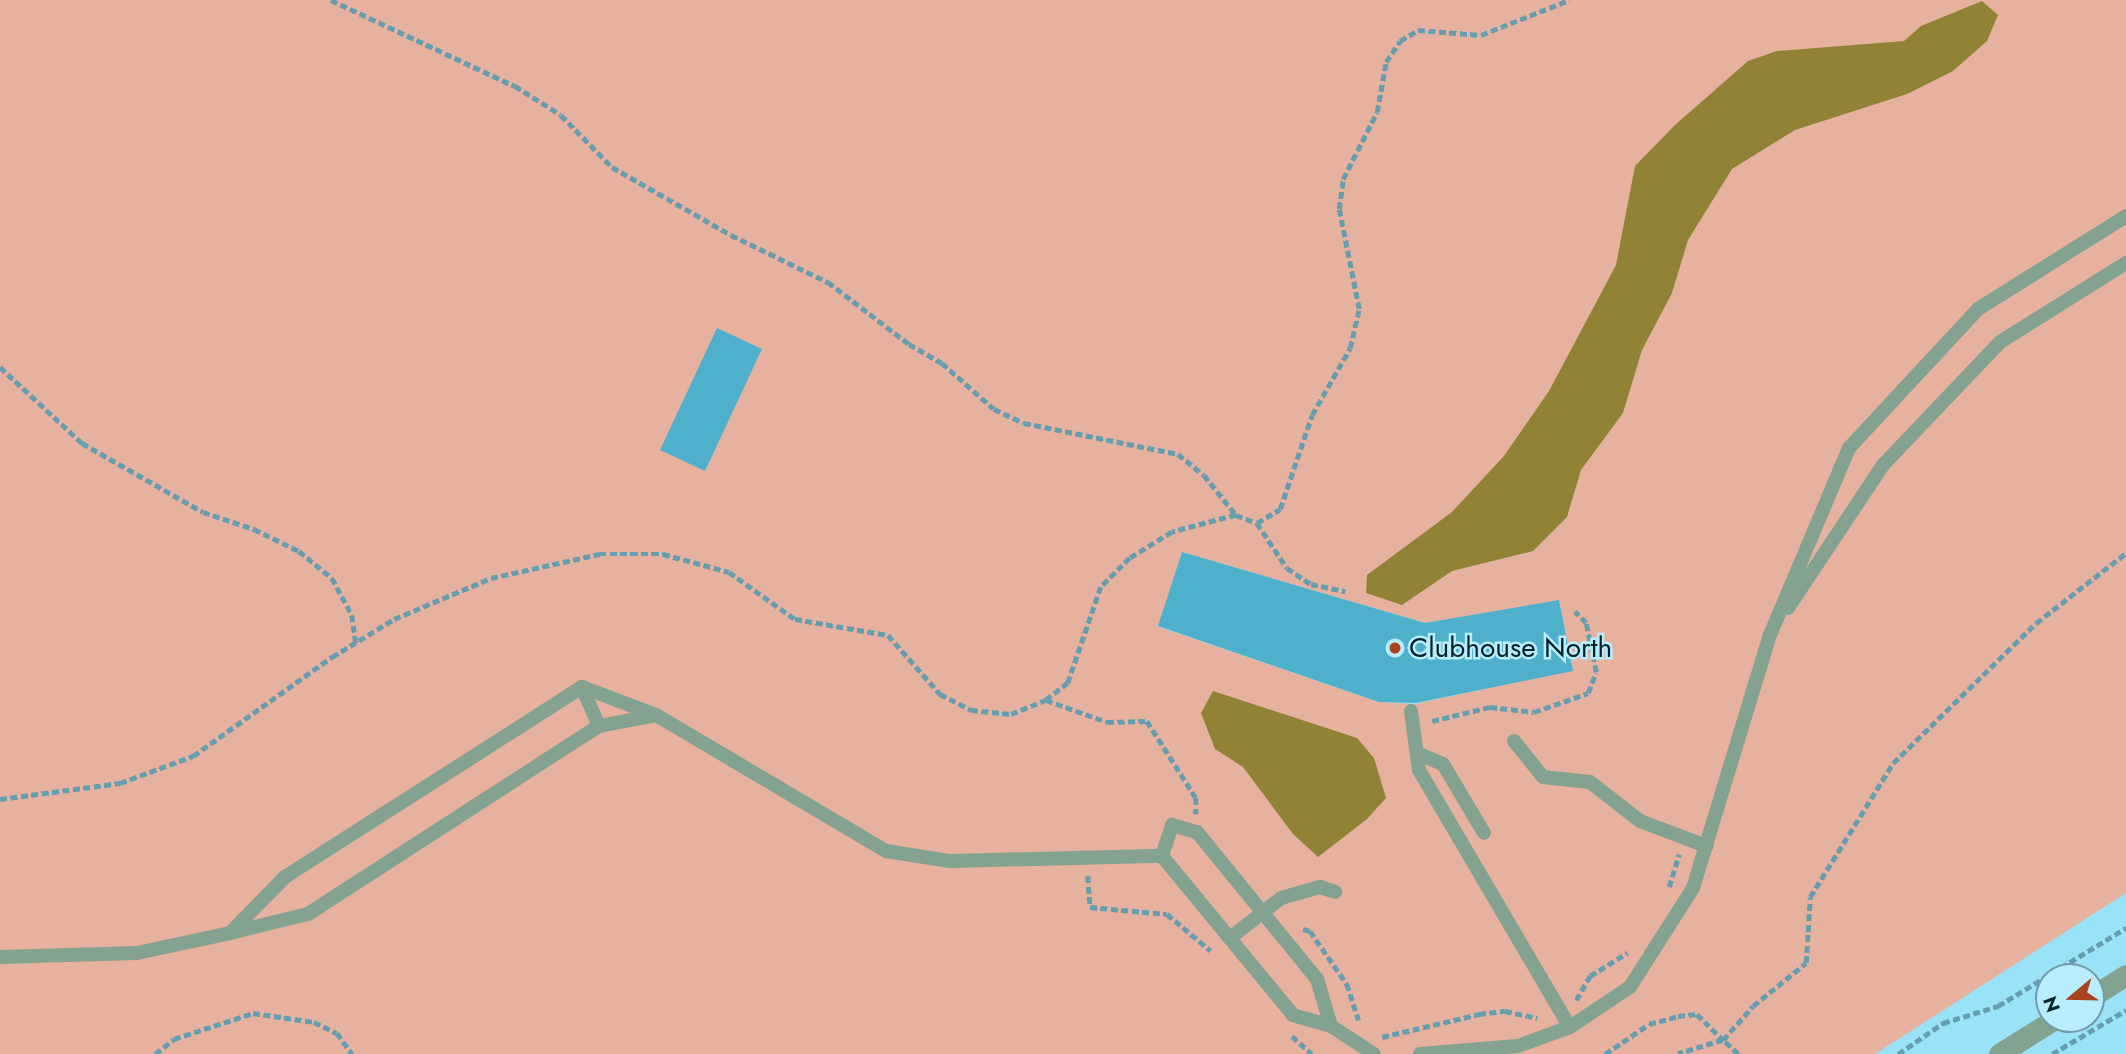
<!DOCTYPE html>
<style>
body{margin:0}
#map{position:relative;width:2126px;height:1054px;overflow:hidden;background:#9ae2f8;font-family:Jost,sans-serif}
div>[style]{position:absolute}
.green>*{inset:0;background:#e7b19f}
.water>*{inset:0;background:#918336}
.building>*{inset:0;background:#4fb0cb}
.path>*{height:4.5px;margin-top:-2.25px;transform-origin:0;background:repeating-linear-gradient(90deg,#659eaf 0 7px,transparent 0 10.5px)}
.service>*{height:14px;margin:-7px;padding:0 7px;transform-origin:7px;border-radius:7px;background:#83a28f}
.minor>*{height:21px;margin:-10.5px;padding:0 10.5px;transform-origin:10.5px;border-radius:10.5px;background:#83a28f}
.dots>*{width:19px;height:19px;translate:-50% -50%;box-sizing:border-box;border:4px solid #b8edfd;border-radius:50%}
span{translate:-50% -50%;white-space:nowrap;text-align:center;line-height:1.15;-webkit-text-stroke:5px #b8edfd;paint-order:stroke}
.poi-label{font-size:28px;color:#03222a}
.left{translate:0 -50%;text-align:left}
.north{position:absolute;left:2035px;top:963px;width:70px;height:70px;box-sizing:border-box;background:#b8edfd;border:2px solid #709ca9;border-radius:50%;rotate:251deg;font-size:19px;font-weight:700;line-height:28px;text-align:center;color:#03222a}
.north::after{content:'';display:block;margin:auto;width:24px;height:32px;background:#a9421e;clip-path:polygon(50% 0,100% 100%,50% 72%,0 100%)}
</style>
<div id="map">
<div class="green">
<i style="clip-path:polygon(evenodd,0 0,2126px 0,2126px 893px,1875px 1054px,0 1054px,0 0,1182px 552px,1425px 623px,1559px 601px,1573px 670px,1415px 704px,1379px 702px,1159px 627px,1182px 552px)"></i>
</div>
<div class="water">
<i style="clip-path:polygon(1982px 1px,1998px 15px,1987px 41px,1953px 71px,1907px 94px,1795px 130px,1732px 169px,1688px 240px,1672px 293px,1642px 350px,1623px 413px,1581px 470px,1567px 517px,1533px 551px,1452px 571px,1402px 605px,1366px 593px,1367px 575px,1452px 512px,1504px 456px,1549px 391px,1616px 265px,1635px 166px,1675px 125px,1748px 61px,1777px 51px,1904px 41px,1921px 26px)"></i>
<i style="clip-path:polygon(1213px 691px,1357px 738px,1374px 758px,1386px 798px,1367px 819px,1318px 857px,1293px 834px,1243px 767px,1215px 749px,1201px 713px)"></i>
</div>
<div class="building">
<i style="clip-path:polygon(717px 328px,762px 349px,705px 471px,660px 450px)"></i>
<i style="clip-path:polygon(1182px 552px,1425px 623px,1559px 600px,1573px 671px,1416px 703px,1379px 702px,1158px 626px)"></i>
</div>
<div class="path">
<i style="left:331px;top:0;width:203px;rotate:25.1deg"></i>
<i style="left:515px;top:86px;width:54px;rotate:32.2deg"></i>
<i style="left:561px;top:115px;width:73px;rotate:45.6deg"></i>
<i style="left:612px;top:167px;width:137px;rotate:29.7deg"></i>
<i style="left:731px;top:235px;width:108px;rotate:25.9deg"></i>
<i style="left:828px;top:282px;width:102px;rotate:37.4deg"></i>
<i style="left:909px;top:344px;width:38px;rotate:30deg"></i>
<i style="left:942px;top:363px;width:69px;rotate:41.5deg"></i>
<i style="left:994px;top:409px;width:33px;rotate:25deg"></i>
<i style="left:1024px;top:423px;width:157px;rotate:11.4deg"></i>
<i style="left:1178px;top:454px;width:33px;rotate:39deg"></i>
<i style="left:1204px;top:475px;width:51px;rotate:51.3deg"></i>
<i style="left:1236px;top:515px;width:66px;rotate:165.1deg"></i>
<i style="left:1172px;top:532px;width:49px;rotate:148.2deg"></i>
<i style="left:1130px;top:558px;width:41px;rotate:135deg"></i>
<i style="left:1101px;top:587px;width:102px;rotate:109deg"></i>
<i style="left:1068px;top:683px;width:28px;rotate:142deg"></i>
<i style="left:0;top:367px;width:112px;rotate:42.8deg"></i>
<i style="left:82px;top:443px;width:139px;rotate:29.7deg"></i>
<i style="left:203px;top:512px;width:54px;rotate:18.4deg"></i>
<i style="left:254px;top:529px;width:50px;rotate:26.1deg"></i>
<i style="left:299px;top:551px;width:43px;rotate:39.3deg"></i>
<i style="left:332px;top:578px;width:42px;rotate:61.6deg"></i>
<i style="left:352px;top:615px;width:28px;rotate:82deg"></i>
<i style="left:1236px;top:515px;width:22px;rotate:21deg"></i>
<i style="left:1257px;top:523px;width:27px;rotate:-31deg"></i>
<i style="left:1280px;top:509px;width:99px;rotate:-71.2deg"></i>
<i style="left:1312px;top:415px;width:77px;rotate:-60.4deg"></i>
<i style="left:1350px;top:348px;width:40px;rotate:-77deg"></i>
<i style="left:1359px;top:309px;width:102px;rotate:-101.3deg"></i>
<i style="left:1339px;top:209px;width:30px;rotate:-82deg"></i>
<i style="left:1343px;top:179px;width:75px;rotate:-63.1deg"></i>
<i style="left:1377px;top:112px;width:51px;rotate:-79.8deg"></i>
<i style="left:1386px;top:62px;width:25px;rotate:-56deg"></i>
<i style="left:1400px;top:41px;width:21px;rotate:-31deg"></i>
<i style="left:1418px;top:30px;width:63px;rotate:4.5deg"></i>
<i style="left:1481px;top:35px;width:95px;rotate:-21.7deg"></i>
<i style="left:1257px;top:523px;width:54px;rotate:56.3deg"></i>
<i style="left:1287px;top:568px;width:29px;rotate:34deg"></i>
<i style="left:1311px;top:584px;width:35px;rotate:12deg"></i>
<i style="left:1432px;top:721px;width:60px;rotate:-13.6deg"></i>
<i style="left:1490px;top:707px;width:44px;rotate:6.5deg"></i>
<i style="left:1534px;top:712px;width:57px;rotate:-19.4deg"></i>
<i style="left:1588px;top:693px;width:22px;rotate:-69deg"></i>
<i style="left:1596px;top:672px;width:50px;rotate:-101.5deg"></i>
<i style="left:1586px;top:623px;width:16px;rotate:-135deg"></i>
<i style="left:0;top:799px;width:121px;rotate:-7.6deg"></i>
<i style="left:120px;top:783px;width:78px;rotate:-20.3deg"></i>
<i style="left:193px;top:756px;width:171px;rotate:-35.5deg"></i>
<i style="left:332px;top:657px;width:73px;rotate:-31.5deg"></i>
<i style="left:394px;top:619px;width:105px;rotate:-22.9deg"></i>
<i style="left:491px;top:578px;width:111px;rotate:-12.5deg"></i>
<i style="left:599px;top:554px;width:64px"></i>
<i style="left:663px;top:554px;width:68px;rotate:15.3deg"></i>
<i style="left:729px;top:572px;width:81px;rotate:35.5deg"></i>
<i style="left:795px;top:619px;width:94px;rotate:9.8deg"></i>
<i style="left:888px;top:635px;width:79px;rotate:48.6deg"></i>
<i style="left:940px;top:694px;width:35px;rotate:27deg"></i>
<i style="left:971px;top:710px;width:40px;rotate:5.7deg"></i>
<i style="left:1011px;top:714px;width:38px;rotate:-22deg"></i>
<i style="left:1046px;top:700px;width:65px;rotate:19.8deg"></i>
<i style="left:1107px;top:722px;width:40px;rotate:-1.4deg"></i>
<i style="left:1147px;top:721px;width:91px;rotate:57.5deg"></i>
<i style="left:1196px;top:798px;width:16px;rotate:90deg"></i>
<i style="left:1088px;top:876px;width:31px;rotate:86deg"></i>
<i style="left:1090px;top:907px;width:77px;rotate:5.2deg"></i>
<i style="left:1167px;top:914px;width:57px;rotate:40.1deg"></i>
<i style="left:1669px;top:887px;width:34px;rotate:-73deg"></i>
<i style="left:1303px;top:929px;width:7px;rotate:16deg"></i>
<i style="left:1310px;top:931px;width:65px;rotate:55.1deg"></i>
<i style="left:1347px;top:984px;width:38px;rotate:72deg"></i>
<i style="left:1576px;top:1000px;width:28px;rotate:-60deg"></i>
<i style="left:1590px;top:976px;width:44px;rotate:-31.9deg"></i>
<i style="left:1292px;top:1036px;width:27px;rotate:42deg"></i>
<i style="left:1382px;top:1037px;width:100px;rotate:-13.3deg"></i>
<i style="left:1479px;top:1014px;width:26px;rotate:-7deg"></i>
<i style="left:1505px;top:1011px;width:33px;rotate:12deg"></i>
<i style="left:155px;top:1054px;width:24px;rotate:-38deg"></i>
<i style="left:174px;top:1039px;width:83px;rotate:-18.2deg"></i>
<i style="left:253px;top:1013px;width:62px;rotate:8.4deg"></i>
<i style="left:314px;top:1022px;width:25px;rotate:26deg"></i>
<i style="left:337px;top:1033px;width:26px;rotate:54deg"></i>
<i style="left:1605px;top:1054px;width:53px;rotate:-34.3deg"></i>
<i style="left:1649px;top:1024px;width:30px;rotate:-15deg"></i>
<i style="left:1678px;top:1016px;width:19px;rotate:-6deg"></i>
<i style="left:1697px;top:1014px;width:37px;rotate:45deg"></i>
<i style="left:1723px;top:1040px;width:47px;rotate:162.7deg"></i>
<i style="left:1738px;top:1054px;width:21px;rotate:-137deg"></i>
<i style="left:1723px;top:1040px;width:45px;rotate:-48.6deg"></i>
<i style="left:1753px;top:1006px;width:68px;rotate:-39.1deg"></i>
<i style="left:1806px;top:963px;width:66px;rotate:-86.5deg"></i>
<i style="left:1810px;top:897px;width:158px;rotate:-58.2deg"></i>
<i style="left:1893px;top:763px;width:200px;rotate:-44.4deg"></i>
<i style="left:2036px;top:623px;width:114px;rotate:-37.9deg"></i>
<i style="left:1898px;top:1054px;width:55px;rotate:-34.6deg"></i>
<i style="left:1943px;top:1023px;width:58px;rotate:-17.2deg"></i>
<i style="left:1998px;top:1006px;width:150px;rotate:-31.4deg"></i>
<i style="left:2052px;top:1054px;width:86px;rotate:-30.7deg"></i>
</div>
<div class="service">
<i style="left:1788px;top:608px;width:172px;rotate:-56.4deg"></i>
<i style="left:1883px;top:465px;width:170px;rotate:-46.4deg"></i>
<i style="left:2000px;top:342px;width:149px;rotate:-32.1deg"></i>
<i style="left:582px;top:687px;width:43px;rotate:66.4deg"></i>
<i style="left:1411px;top:711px;width:60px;rotate:82.3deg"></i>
<i style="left:1419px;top:770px;width:298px;rotate:59.6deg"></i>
<i style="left:656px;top:715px;width:267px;rotate:30.6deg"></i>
<i style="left:886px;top:851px;width:65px;rotate:8.9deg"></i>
<i style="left:950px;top:861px;width:212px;rotate:-1.4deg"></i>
<i style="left:1514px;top:741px;width:46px;rotate:51.1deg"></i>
<i style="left:1543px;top:777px;width:47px;rotate:6.1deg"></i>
<i style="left:1590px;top:782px;width:63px;rotate:38deg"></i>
<i style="left:1640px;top:821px;width:71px;rotate:20.7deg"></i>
<i style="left:1417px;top:753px;width:28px;rotate:23deg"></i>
<i style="left:1443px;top:764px;width:80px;rotate:59.3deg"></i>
<i style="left:1172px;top:825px;width:26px;rotate:16deg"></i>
<i style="left:1197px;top:832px;width:190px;rotate:50.8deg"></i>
<i style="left:1317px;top:979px;width:49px;rotate:73.4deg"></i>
<i style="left:1331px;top:1026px;width:40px;rotate:-164deg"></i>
<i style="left:1293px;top:1015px;width:206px;rotate:-129.5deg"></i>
<i style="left:1162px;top:856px;width:33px;rotate:-72deg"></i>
<i style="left:1230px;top:938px;width:65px;rotate:-38.1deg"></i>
<i style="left:1281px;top:898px;width:41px;rotate:-15.8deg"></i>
<i style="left:1320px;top:887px;width:16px;rotate:18deg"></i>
<i style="left:0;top:957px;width:137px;rotate:-1.7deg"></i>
<i style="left:137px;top:953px;width:95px;rotate:-12.1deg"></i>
<i style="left:230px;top:933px;width:80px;rotate:-13.7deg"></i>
<i style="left:308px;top:914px;width:346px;rotate:-32.9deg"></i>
<i style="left:599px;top:726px;width:58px;rotate:-10.9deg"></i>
<i style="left:656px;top:715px;width:79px;rotate:-159.3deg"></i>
<i style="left:582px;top:687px;width:353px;rotate:147.4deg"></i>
<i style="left:285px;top:877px;width:78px;rotate:134.5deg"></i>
<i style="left:1331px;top:1026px;width:51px;rotate:33.1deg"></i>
<i style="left:1420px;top:1054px;width:98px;rotate:-4.7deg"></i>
<i style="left:1518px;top:1046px;width:55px;rotate:-20.1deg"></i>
<i style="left:1570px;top:1027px;width:72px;rotate:-33.7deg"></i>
<i style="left:1630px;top:987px;width:117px;rotate:-57.5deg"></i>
<i style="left:1693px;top:888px;width:264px;rotate:-73.1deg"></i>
<i style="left:1770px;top:635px;width:203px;rotate:-67.1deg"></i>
<i style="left:1849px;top:448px;width:190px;rotate:-47.1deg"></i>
<i style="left:1978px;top:309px;width:175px;rotate:-32.1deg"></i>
</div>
<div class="minor">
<i style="left:2091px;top:997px;width:41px;rotate:-32.2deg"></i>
<i style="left:1999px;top:1054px;width:66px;rotate:-32deg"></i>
</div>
<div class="dots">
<i style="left:1395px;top:648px;background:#a9421e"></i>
</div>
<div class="poi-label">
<span class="left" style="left:1409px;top:648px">Clubhouse North</span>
</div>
<div class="north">N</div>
</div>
